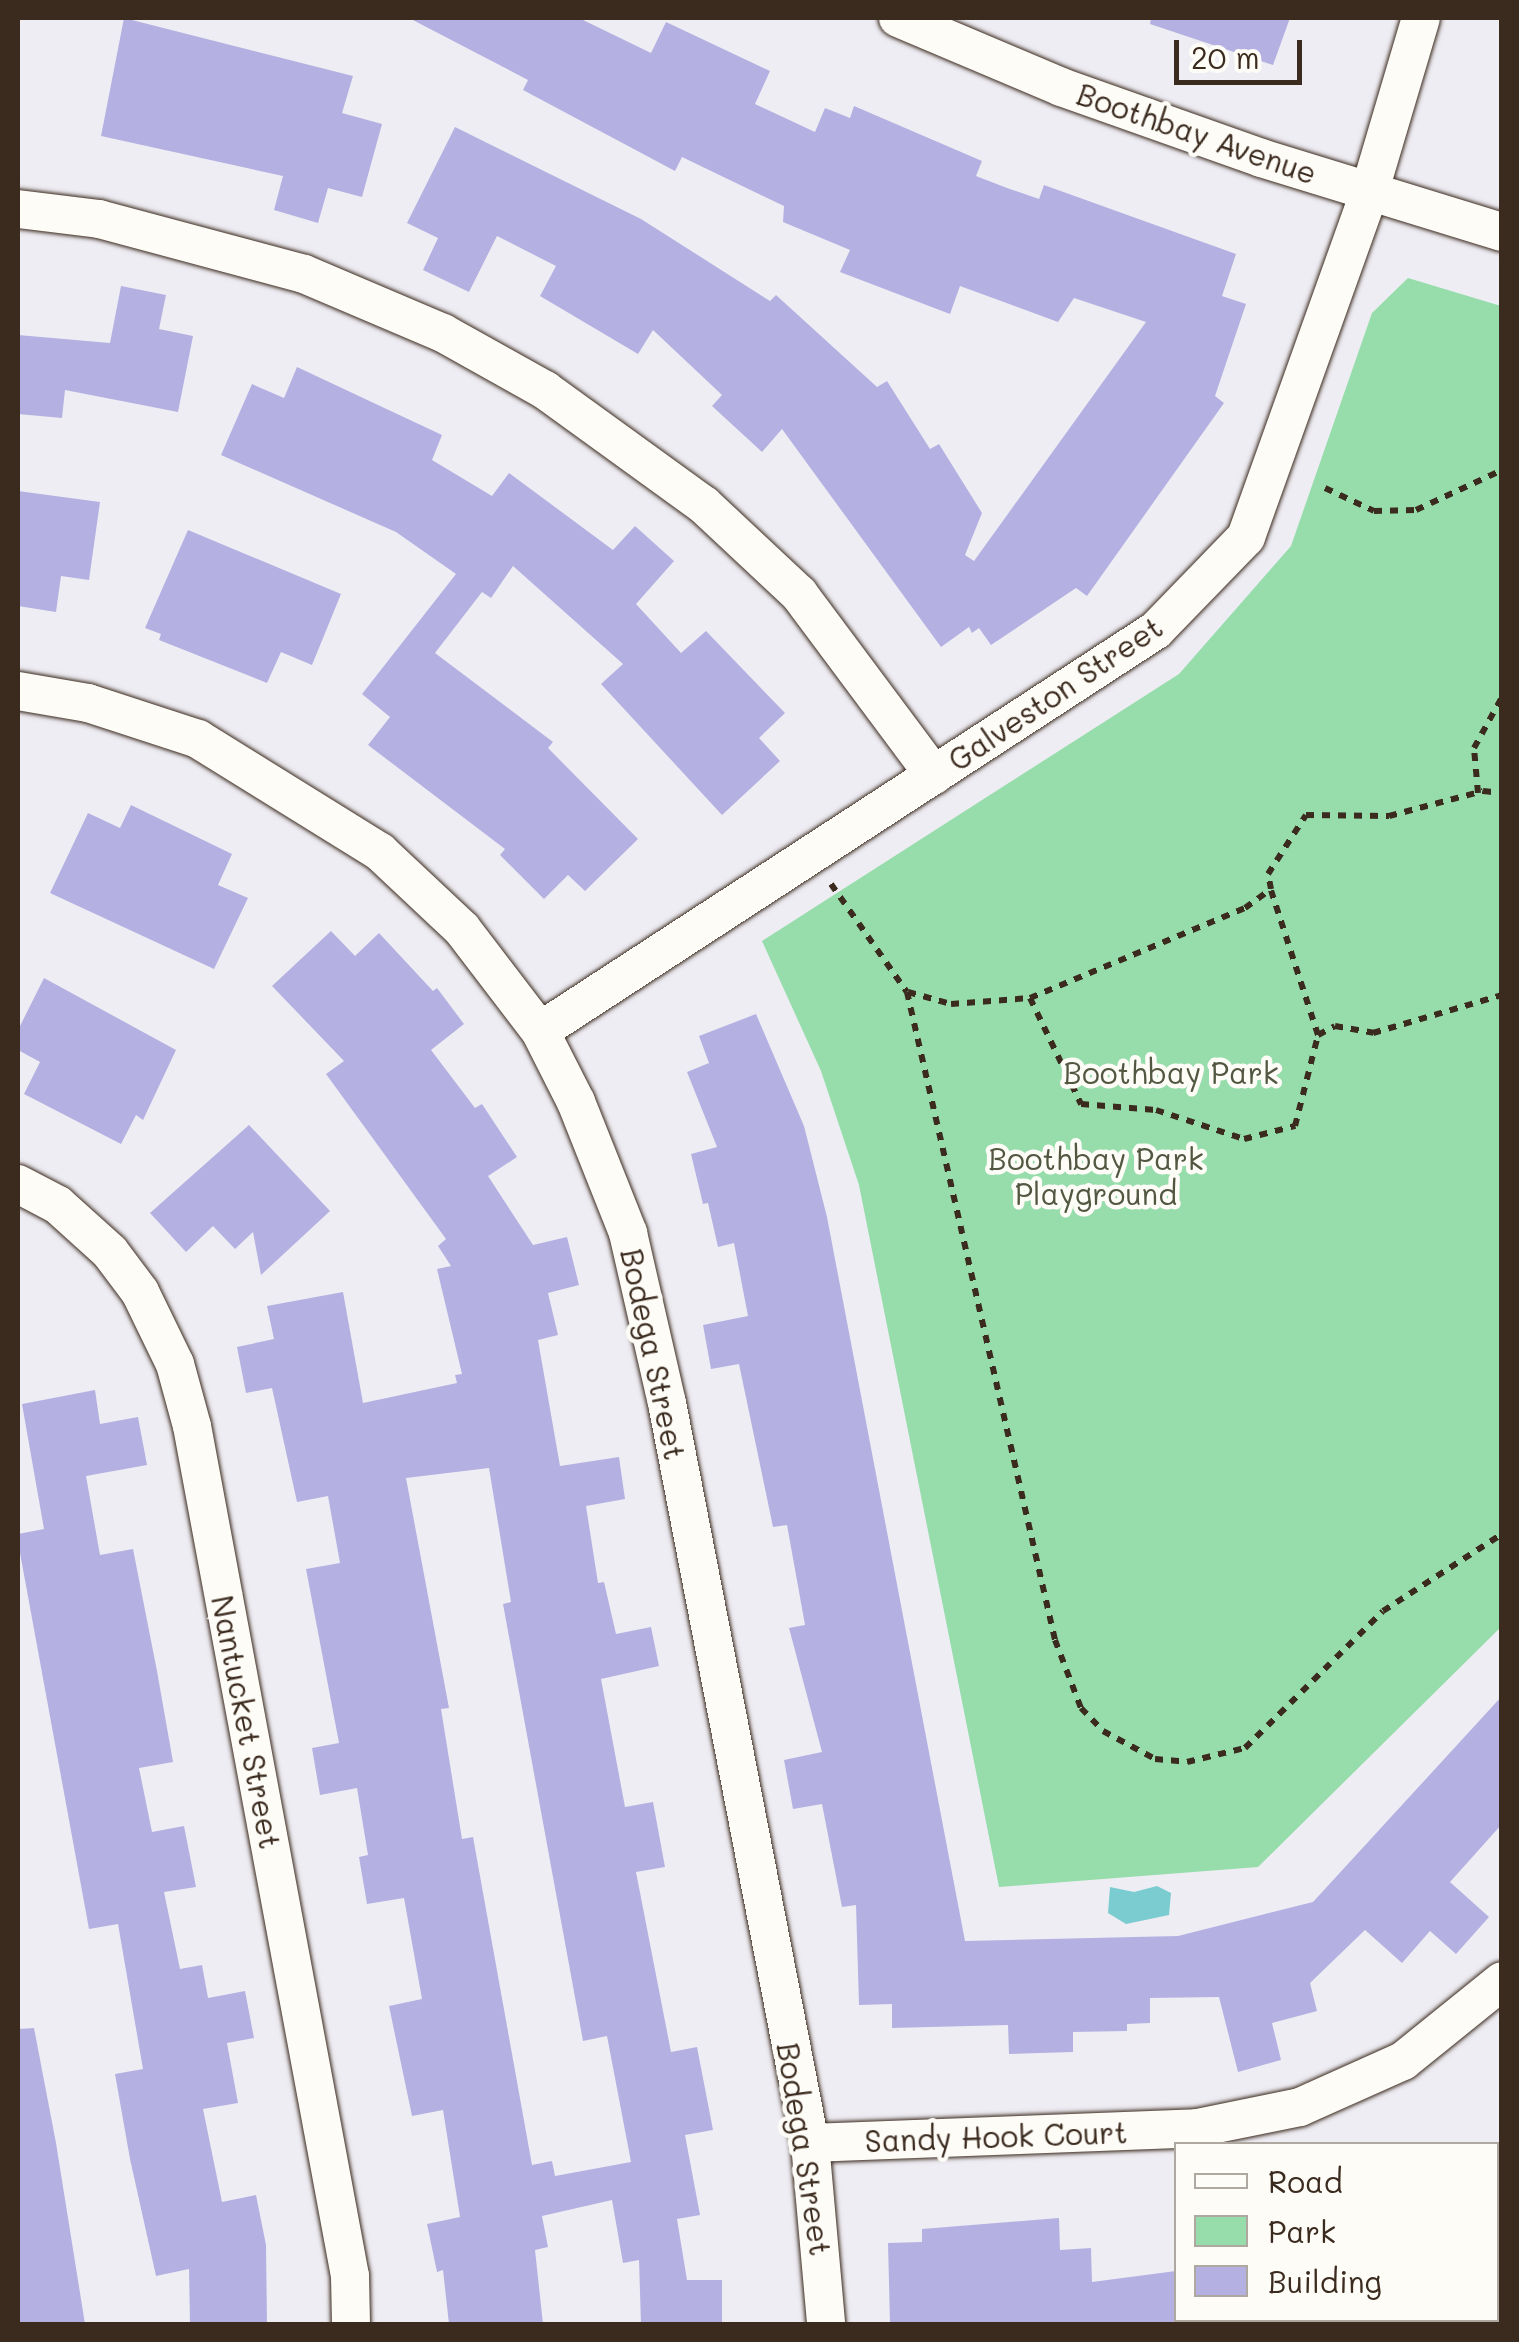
<!DOCTYPE html>
<style>
body{margin:0}
#map{position:relative;width:1519px;height:2342px;overflow:hidden;background:#eeedf3;font-family:Mali,sans-serif}
div>[style]{position:absolute}
.green>*{inset:0;background:#96ddab}
.water>*{inset:0;background:#7accd0}
.building>*{inset:0;background:#b4b1e2}
.path>*{height:6px;margin-top:-3px;transform-origin:0;background:repeating-linear-gradient(90deg,#3b2a1e 0 8px,transparent 0 16px)}
.roads{filter:drop-shadow(0 0 2px #3b2a1e) drop-shadow(0 0 2px #3b2a1e)}
.street>*{height:38px;margin:-19px;padding:0 19px;transform-origin:19px;border-radius:19px;background:#fdfcf7}
span{translate:-50% -50%;white-space:nowrap;text-align:center;line-height:1.15;-webkit-text-stroke:9px #fdfcf7;paint-order:stroke}
.street-label{font-size:30px;color:#3b2a1e}
.park-label{font-size:30px;color:#525741}
.frame{position:absolute;inset:0;border:20px solid #3b2a1e;pointer-events:none}
.legend{position:absolute;left:1174px;top:2142px;width:325px;height:180px;box-sizing:border-box;background:#fdfcf7;border:2px solid #afa8a0;margin:0;padding:12px 18px;list-style:none;font-size:30px;color:#3b2a1e}
.legend li{display:flex;align-items:center;gap:20px;height:50px}
.legend b{width:50px;border:2px solid #afa8a0}
.scale{position:absolute;left:1174px;top:40px;width:128px;height:45px;box-sizing:border-box;border:5px solid #3b2a1e;border-top:0;padding-left:12px;font-size:30px;line-height:35px;white-space:nowrap;color:#3b2a1e;-webkit-text-stroke:8px #fdfcf7;paint-order:stroke}
</style>
<div id="map">
<div class="green">
<i style="clip-path:polygon(1408px 278px,1501px 306px,1501px 1627px,1258px 1867px,999px 1887px,859px 1185px,821px 1071px,762px 941px,1179px 674px,1291px 546px,1372px 313px)"></i>
</div>
<div class="water">
<i style="clip-path:polygon(1157px 1886px,1171px 1893px,1169px 1915px,1126px 1924px,1108px 1913px,1110px 1887px,1134px 1892px)"></i>
</div>
<div class="building">
<i style="clip-path:polygon(124px 18px,353px 76px,342px 113px,382px 124px,362px 197px,328px 188px,318px 223px,274px 210px,283px 176px,101px 136px)"></i>
<i style="clip-path:polygon(409px 18px,579px 18px,651px 53px,666px 22px,770px 71px,755px 104px,815px 132px,825px 108px,850px 118px,854px 106px,982px 161px,976px 176px,1007px 188px,1039px 199px,1044px 185px,1236px 254px,1222px 296px,1246px 304px,1215px 396px,1224px 403px,1087px 596px,1076px 588px,991px 645px,979px 628px,972px 633px,969px 627px,941px 647px,782px 429px,762px 452px,712px 406px,722px 395px,653px 330px,638px 354px,540px 296px,556px 266px,497px 236px,469px 292px,423px 270px,438px 238px,407px 223px,455px 127px,641px 219px,770px 301px,776px 295px,877px 387px,887px 381px,930px 449px,939px 444px,982px 513px,965px 555px,974px 561px,1146px 322px,1074px 298px,1058px 322px,960px 286px,950px 314px,840px 272px,850px 250px,783px 222px,784px 206px,682px 157px,675px 171px,523px 90px,528px 80px)"></i>
<i style="clip-path:polygon(1151px 18px,1290px 18px,1273px 65px,1150px 24px)"></i>
<i style="clip-path:polygon(121px 286px,166px 295px,159px 329px,193px 336px,178px 412px,65px 390px,62px 418px,18px 414px,18px 335px,110px 343px)"></i>
<i style="clip-path:polygon(297px 367px,442px 435px,432px 460px,492px 496px,509px 473px,613px 550px,635px 526px,674px 561px,636px 604px,681px 653px,706px 631px,785px 713px,759px 738px,780px 761px,722px 815px,601px 684px,623px 664px,513px 566px,491px 598px,482px 592px,435px 653px,553px 742px,548px 748px,638px 839px,585px 891px,568px 875px,544px 899px,500px 855px,505px 849px,368px 745px,390px 717px,362px 694px,456px 574px,396px 532px,221px 455px,252px 384px,284px 398px)"></i>
<i style="clip-path:polygon(18px 491px,100px 502px,89px 580px,61px 576px,56px 612px,18px 606px)"></i>
<i style="clip-path:polygon(188px 530px,341px 594px,312px 665px,281px 652px,267px 683px,159px 640px,161px 634px,145px 628px)"></i>
<i style="clip-path:polygon(131px 805px,232px 854px,218px 885px,248px 898px,214px 969px,50px 893px,88px 813px,120px 828px)"></i>
<i style="clip-path:polygon(evenodd,331px 931px,355px 956px,379px 933px,433px 991px,437px 988px,464px 1024px,431px 1050px,475px 1108px,482px 1104px,517px 1157px,488px 1176px,533px 1245px,567px 1237px,579px 1285px,548px 1293px,558px 1335px,538px 1340px,560px 1466px,619px 1457px,625px 1499px,586px 1506px,598px 1583px,604px 1582px,616px 1634px,651px 1627px,659px 1666px,601px 1679px,625px 1807px,653px 1802px,665px 1867px,636px 1872px,671px 2052px,697px 2047px,713px 2130px,685px 2135px,700px 2215px,677px 2219px,687px 2280px,722px 2280px,722px 2324px,641px 2324px,639px 2260px,623px 2263px,612px 2200px,542px 2216px,548px 2247px,535px 2250px,543px 2324px,449px 2324px,443px 2270px,437px 2272px,427px 2224px,460px 2217px,443px 2110px,412px 2116px,389px 2006px,422px 1999px,404px 1898px,367px 1904px,359px 1857px,368px 1855px,357px 1788px,320px 1795px,312px 1748px,339px 1743px,306px 1569px,340px 1563px,328px 1496px,297px 1502px,272px 1388px,246px 1393px,237px 1347px,274px 1339px,267px 1306px,343px 1292px,363px 1403px,457px 1383px,455px 1375px,462px 1374px,437px 1269px,451px 1266px,438px 1246px,446px 1239px,326px 1074px,344px 1061px,272px 986px,331px 931px,489px 1468px,511px 1602px,503px 1604px,583px 2041px,607px 2036px,631px 2162px,555px 2176px,552px 2161px,532px 2165px,473px 1837px,462px 1839px,441px 1709px,449px 1708px,406px 1478px,489px 1468px)"></i>
<i style="clip-path:polygon(44px 978px,176px 1050px,143px 1120px,136px 1115px,121px 1144px,24px 1094px,40px 1062px,18px 1050px,18px 1030px)"></i>
<i style="clip-path:polygon(756px 1014px,804px 1126px,827px 1217px,965px 1941px,1178px 1936px,1313px 1902px,1502px 1696px,1502px 1824px,1450px 1882px,1489px 1917px,1456px 1954px,1430px 1931px,1402px 1963px,1365px 1930px,1310px 1983px,1317px 2011px,1272px 2023px,1281px 2060px,1238px 2072px,1219px 1997px,1150px 1998px,1150px 2023px,1127px 2024px,1127px 2031px,1073px 2032px,1073px 2052px,1009px 2054px,1008px 2025px,892px 2028px,892px 2004px,859px 2005px,856px 1905px,842px 1907px,822px 1804px,793px 1809px,784px 1760px,822px 1752px,789px 1628px,805px 1625px,787px 1525px,773px 1527px,739px 1364px,711px 1369px,703px 1325px,748px 1316px,734px 1243px,718px 1247px,708px 1203px,703px 1204px,691px 1154px,717px 1147px,687px 1072px,709px 1063px,699px 1036px)"></i>
<i style="clip-path:polygon(249px 1125px,330px 1211px,261px 1275px,253px 1232px,235px 1249px,213px 1226px,186px 1252px,150px 1213px)"></i>
<i style="clip-path:polygon(95px 1390px,100px 1424px,138px 1417px,147px 1465px,86px 1476px,100px 1555px,133px 1549px,157px 1671px,173px 1762px,139px 1768px,152px 1832px,184px 1826px,196px 1887px,164px 1892px,180px 1969px,202px 1965px,208px 1998px,245px 1991px,254px 2038px,227px 2043px,238px 2103px,203px 2109px,222px 2202px,256px 2195px,266px 2245px,267px 2324px,190px 2324px,189px 2269px,156px 2276px,130px 2159px,115px 2074px,143px 2069px,118px 1924px,89px 1929px,18px 1542px,18px 1534px,44px 1529px,22px 1404px)"></i>
<i style="clip-path:polygon(34px 2028px,56px 2143px,85px 2324px,18px 2324px,18px 2029px)"></i>
<i style="clip-path:polygon(1059px 2218px,1060px 2250px,1091px 2248px,1092px 2282px,1176px 2271px,1176px 2324px,890px 2324px,888px 2243px,922px 2242px,922px 2229px)"></i>
</div>
<div class="path">
<i style="left:1325px;top:488px;width:54px;rotate:25.1deg"></i>
<i style="left:1374px;top:511px;width:42px;rotate:-1.4deg"></i>
<i style="left:1416px;top:510px;width:95px;rotate:-24.9deg"></i>
<i style="left:1478px;top:793px;width:45px;rotate:-95.1deg"></i>
<i style="left:1474px;top:748px;width:58px;rotate:-61.2deg"></i>
<i style="left:831px;top:884px;width:132px;rotate:54.9deg"></i>
<i style="left:907px;top:992px;width:665px;rotate:77.13deg"></i>
<i style="left:1055px;top:1640px;width:73px;rotate:69.1deg"></i>
<i style="left:1081px;top:1708px;width:32px;rotate:46deg"></i>
<i style="left:1103px;top:1731px;width:59px;rotate:28.3deg"></i>
<i style="left:1155px;top:1759px;width:32px;rotate:5deg"></i>
<i style="left:1187px;top:1762px;width:60px;rotate:-13.6deg"></i>
<i style="left:1245px;top:1748px;width:194px;rotate:-44.8deg"></i>
<i style="left:1383px;top:1611px;width:142px;rotate:-32.9deg"></i>
<i style="left:908px;top:992px;width:45px;rotate:15.6deg"></i>
<i style="left:951px;top:1004px;width:79px;rotate:-4.3deg"></i>
<i style="left:1030px;top:998px;width:233px;rotate:-22.7deg"></i>
<i style="left:1245px;top:908px;width:32px;rotate:-36deg"></i>
<i style="left:1271px;top:889px;width:15px;rotate:-101deg"></i>
<i style="left:1268px;top:874px;width:70px;rotate:-57.2deg"></i>
<i style="left:1306px;top:815px;width:83px;rotate:0.7deg"></i>
<i style="left:1389px;top:816px;width:97px;rotate:-14.9deg"></i>
<i style="left:1483px;top:791px;width:19px;rotate:6deg"></i>
<i style="left:1030px;top:998px;width:118px;rotate:64.3deg"></i>
<i style="left:1081px;top:1104px;width:75px;rotate:4.6deg"></i>
<i style="left:1156px;top:1110px;width:93px;rotate:18.2deg"></i>
<i style="left:1244px;top:1139px;width:53px;rotate:-14.3deg"></i>
<i style="left:1295px;top:1126px;width:94px;rotate:-75.8deg"></i>
<i style="left:1318px;top:1035px;width:152px;rotate:-108deg"></i>
<i style="left:1318px;top:1035px;width:19px;rotate:-28deg"></i>
<i style="left:1335px;top:1026px;width:39px;rotate:10deg"></i>
<i style="left:1373px;top:1033px;width:134px;rotate:-16.4deg"></i>
</div>
<div class="roads">
<div class="street">
<i style="left:898px;top:18px;width:177px;rotate:22.9deg"></i>
<i style="left:1061px;top:87px;width:212px;rotate:19.5deg"></i>
<i style="left:1261px;top:158px;width:252px;rotate:17.1deg"></i>
<i style="left:18px;top:209px;width:82px;rotate:7deg"></i>
<i style="left:99px;top:219px;width:212px;rotate:15deg"></i>
<i style="left:304px;top:274px;width:151px;rotate:23deg"></i>
<i style="left:443px;top:333px;width:117px;rotate:29.2deg"></i>
<i style="left:545px;top:390px;width:196px;rotate:35.9deg"></i>
<i style="left:704px;top:505px;width:130px;rotate:43.1deg"></i>
<i style="left:799px;top:594px;width:226px;rotate:53.3deg"></i>
<i style="left:18px;top:691px;width:71px;rotate:9.7deg"></i>
<i style="left:88px;top:703px;width:116px;rotate:18.1deg"></i>
<i style="left:198px;top:739px;width:214px;rotate:31.8deg"></i>
<i style="left:380px;top:852px;width:112px;rotate:43.2deg"></i>
<i style="left:462px;top:929px;width:128px;rotate:52.6deg"></i>
<i style="left:540px;top:1031px;width:80px;rotate:63.1deg"></i>
<i style="left:576px;top:1102px;width:141px;rotate:68.3deg"></i>
<i style="left:628px;top:1233px;width:174px;rotate:77.1deg"></i>
<i style="left:667px;top:1403px;width:754px;rotate:79.06deg"></i>
<i style="left:810px;top:2143px;width:182px;rotate:84.9deg"></i>
<i style="left:540px;top:1031px;width:735px;rotate:-33.06deg"></i>
<i style="left:1156px;top:630px;width:129px;rotate:-45.9deg"></i>
<i style="left:1246px;top:537px;width:368px;rotate:-70.3deg"></i>
<i style="left:1370px;top:190px;width:179px;rotate:-73.5deg"></i>
<i style="left:18px;top:1184px;width:45px;rotate:27.7deg"></i>
<i style="left:58px;top:1205px;width:70px;rotate:42.1deg"></i>
<i style="left:110px;top:1252px;width:50px;rotate:53.1deg"></i>
<i style="left:140px;top:1292px;width:80px;rotate:64.1deg"></i>
<i style="left:175px;top:1364px;width:64px;rotate:74.7deg"></i>
<i style="left:192px;top:1426px;width:865px;rotate:79.47deg"></i>
<i style="left:350px;top:2276px;width:48px;rotate:88.8deg"></i>
<i style="left:810px;top:2143px;width:387px;rotate:-2.2deg"></i>
<i style="left:1197px;top:2128px;width:105px;rotate:-11.5deg"></i>
<i style="left:1300px;top:2107px;width:113px;rotate:-24.1deg"></i>
<i style="left:1403px;top:2061px;width:127px;rotate:-38.9deg"></i>
</div>
</div>
<div class="street-label">
<span style="left:1197px;top:133px;rotate:19deg">Boothbay Avenue</span>
<span style="left:1055px;top:693px;rotate:-34deg">Galveston Street</span>
<span style="left:654px;top:1354px;rotate:78deg">Bodega Street</span>
<span style="left:247px;top:1722px;rotate:79deg">Nantucket Street</span>
<span style="left:996px;top:2136px;rotate:-2deg">Sandy Hook Court</span>
<span style="left:805px;top:2149px;rotate:81deg">Bodega Street</span>
</div>
<div class="park-label">
<span style="left:1171px;top:1072px">Boothbay Park</span>
<span style="left:1096px;top:1175px">Boothbay Park<br>Playground</span>
</div>
<div class="frame"></div>
<ul class="legend">
<li><b style="height:12px;background:#fdfcf7"></b>Road</li>
<li><b style="height:28px;background:#96ddab"></b>Park</li>
<li><b style="height:28px;background:#b4b1e2"></b>Building</li>
</ul>
<div class="scale">20 m</div>
</div>
